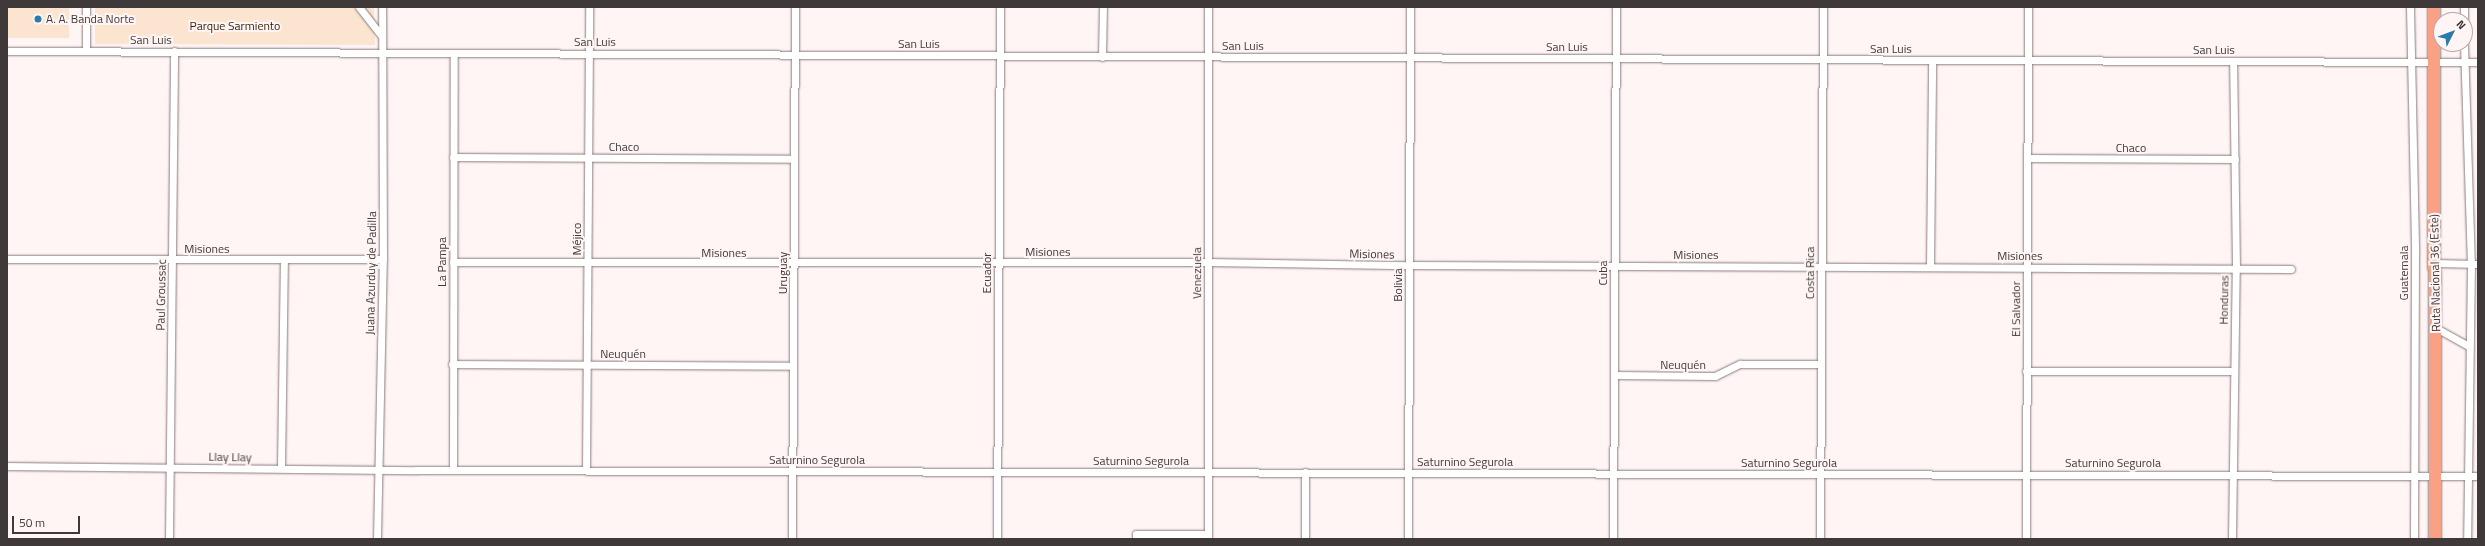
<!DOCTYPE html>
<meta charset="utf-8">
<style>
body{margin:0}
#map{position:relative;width:2485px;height:546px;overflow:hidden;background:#fff5f5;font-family:"Titillium Web",sans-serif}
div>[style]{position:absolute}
.green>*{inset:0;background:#fbe5d0}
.roads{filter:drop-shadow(0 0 1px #897a7b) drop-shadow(0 0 1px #897a7b)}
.minor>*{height:7px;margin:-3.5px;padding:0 3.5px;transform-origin:3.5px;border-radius:3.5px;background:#fff}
.trunk>*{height:12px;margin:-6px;padding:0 6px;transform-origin:6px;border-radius:6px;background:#faa084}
.dots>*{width:11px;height:11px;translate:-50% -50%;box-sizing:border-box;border:2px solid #fff5f5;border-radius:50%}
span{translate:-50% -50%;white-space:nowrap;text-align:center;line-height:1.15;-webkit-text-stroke:4px #fff5f5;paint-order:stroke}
.poi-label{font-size:12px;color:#3f3939}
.left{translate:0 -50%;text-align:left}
.park-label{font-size:12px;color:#3c2306}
.street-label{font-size:12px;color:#3f3939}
.frame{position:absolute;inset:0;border:8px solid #3f3939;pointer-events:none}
.north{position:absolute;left:2433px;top:12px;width:40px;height:40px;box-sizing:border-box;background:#fff5f5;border:1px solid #b2aaaa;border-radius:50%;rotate:48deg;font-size:11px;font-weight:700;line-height:16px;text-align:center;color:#3f3939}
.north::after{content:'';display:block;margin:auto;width:14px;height:18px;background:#2a7aab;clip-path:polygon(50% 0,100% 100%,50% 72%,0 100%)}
.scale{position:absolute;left:12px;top:516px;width:68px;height:18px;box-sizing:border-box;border:2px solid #3f3939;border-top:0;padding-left:5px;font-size:12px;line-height:14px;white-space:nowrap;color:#3f3939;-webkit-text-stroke:3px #fff5f5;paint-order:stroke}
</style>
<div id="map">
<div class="green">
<i style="clip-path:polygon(7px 7px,69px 7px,69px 38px,7px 38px)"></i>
<i style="clip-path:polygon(95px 7px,374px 7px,375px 45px,95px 44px)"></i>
</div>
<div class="roads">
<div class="minor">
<i style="left:86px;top:7px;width:44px;rotate:90deg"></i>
<i style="left:359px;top:7px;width:36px;rotate:52deg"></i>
<i style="left:2410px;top:7px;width:245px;rotate:88.8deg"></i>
<i style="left:2415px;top:252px;width:287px;rotate:90.2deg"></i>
<i style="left:2464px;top:7px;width:13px;rotate:90deg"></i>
<i style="left:2464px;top:44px;width:220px;rotate:88.2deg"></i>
<i style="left:2471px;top:264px;width:275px;rotate:90.8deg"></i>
<i style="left:7px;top:51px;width:2471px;rotate:0.26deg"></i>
<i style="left:1102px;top:57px;width:50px;rotate:-88.9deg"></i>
<i style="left:453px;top:157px;width:341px;rotate:0.3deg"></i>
<i style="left:2027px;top:158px;width:208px;rotate:0.3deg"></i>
<i style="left:7px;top:259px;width:376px"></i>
<i style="left:453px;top:262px;width:755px"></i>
<i style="left:1208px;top:262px;width:201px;rotate:0.9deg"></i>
<i style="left:1409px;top:265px;width:882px;rotate:0.26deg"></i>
<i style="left:2435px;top:263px;width:43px;rotate:1.3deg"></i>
<i style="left:1930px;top:266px;width:206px;rotate:-89.4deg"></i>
<i style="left:2436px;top:328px;width:38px;rotate:29deg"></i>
<i style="left:452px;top:364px;width:341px;rotate:0.3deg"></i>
<i style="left:2026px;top:371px;width:208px"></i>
<i style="left:1614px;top:375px;width:101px;rotate:0.6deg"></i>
<i style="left:1715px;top:376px;width:28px;rotate:-26deg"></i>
<i style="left:1740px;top:364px;width:81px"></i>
<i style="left:7px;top:466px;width:408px;rotate:0.6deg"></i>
<i style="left:415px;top:470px;width:2063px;rotate:0.17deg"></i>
<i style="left:281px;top:468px;width:208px;rotate:-89.2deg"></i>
<i style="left:453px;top:469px;width:415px;rotate:-89.9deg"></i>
<i style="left:586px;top:470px;width:463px;rotate:-89.6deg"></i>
<i style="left:169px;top:539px;width:488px;rotate:-89.4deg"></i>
<i style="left:377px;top:539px;width:280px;rotate:-88.8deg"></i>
<i style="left:383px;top:259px;width:252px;rotate:-90.2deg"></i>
<i style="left:792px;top:539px;width:532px;rotate:-89.68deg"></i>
<i style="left:997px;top:539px;width:532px;rotate:-89.68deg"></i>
<i style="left:1136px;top:539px;width:5px;rotate:-90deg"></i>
<i style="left:1136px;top:534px;width:72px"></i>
<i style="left:1208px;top:539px;width:532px;rotate:-90deg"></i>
<i style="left:1305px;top:539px;width:67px;rotate:-90deg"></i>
<i style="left:1408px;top:539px;width:532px;rotate:-89.78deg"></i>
<i style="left:1613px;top:539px;width:532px;rotate:-89.68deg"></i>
<i style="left:1820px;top:539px;width:532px;rotate:-89.68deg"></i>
<i style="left:2026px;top:539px;width:532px;rotate:-89.78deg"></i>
<i style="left:2232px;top:539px;width:271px;rotate:-89.2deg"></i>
<i style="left:2236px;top:268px;width:207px;rotate:-90.8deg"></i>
</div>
<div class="trunk">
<i style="left:2434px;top:7px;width:532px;rotate:89.89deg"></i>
</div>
</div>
<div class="dots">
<i style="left:38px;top:19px;background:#2a7aab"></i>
</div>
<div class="poi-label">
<span class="left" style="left:46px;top:19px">A. A. Banda Norte</span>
</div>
<div class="park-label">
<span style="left:235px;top:26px">Parque Sarmiento</span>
</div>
<div class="street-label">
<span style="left:151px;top:40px">San Luis</span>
<span style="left:595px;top:42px">San Luis</span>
<span style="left:919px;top:44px">San Luis</span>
<span style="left:1243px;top:46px">San Luis</span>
<span style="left:1567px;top:47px">San Luis</span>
<span style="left:1891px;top:49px">San Luis</span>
<span style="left:2214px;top:50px">San Luis</span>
<span style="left:624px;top:147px">Chaco</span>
<span style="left:2131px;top:148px">Chaco</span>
<span style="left:577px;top:239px;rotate:-90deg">Méjico</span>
<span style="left:207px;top:249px">Misiones</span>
<span style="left:1048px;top:252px">Misiones</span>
<span style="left:724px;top:253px">Misiones</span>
<span style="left:1372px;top:254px;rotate:1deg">Misiones</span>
<span style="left:1696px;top:255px">Misiones</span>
<span style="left:2020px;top:256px">Misiones</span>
<span style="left:442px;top:262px;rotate:-90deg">La Pampa</span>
<span style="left:371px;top:273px;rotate:-89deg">Juana Azurduy de Padilla</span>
<span style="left:783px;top:273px;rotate:-90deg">Uruguay</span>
<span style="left:987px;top:273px;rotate:-90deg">Ecuador</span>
<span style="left:1197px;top:273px;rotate:-90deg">Venezuela</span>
<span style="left:1603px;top:273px;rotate:-90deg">Cuba</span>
<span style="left:1810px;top:273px;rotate:-90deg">Costa Rica</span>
<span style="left:2404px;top:273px;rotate:-90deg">Guatemala</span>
<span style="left:2435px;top:273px;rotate:-91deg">Ruta Nacional 36 (Este)</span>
<span style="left:1398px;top:285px;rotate:-90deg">Bolivia</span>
<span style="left:161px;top:295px;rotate:-89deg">Paul Groussac</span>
<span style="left:2224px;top:300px;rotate:-89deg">Honduras</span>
<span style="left:2016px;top:309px;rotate:-90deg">El Salvador</span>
<span style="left:623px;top:354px">Neuquén</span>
<span style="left:1683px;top:365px">Neuquén</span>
<span style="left:230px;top:457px;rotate:1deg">Llay Llay</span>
<span style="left:817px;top:460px">Saturnino Segurola</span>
<span style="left:1141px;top:461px">Saturnino Segurola</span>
<span style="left:1465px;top:462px">Saturnino Segurola</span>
<span style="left:1789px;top:463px">Saturnino Segurola</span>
<span style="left:2113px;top:463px">Saturnino Segurola</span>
</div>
<div class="frame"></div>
<div class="north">N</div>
<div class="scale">50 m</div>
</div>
